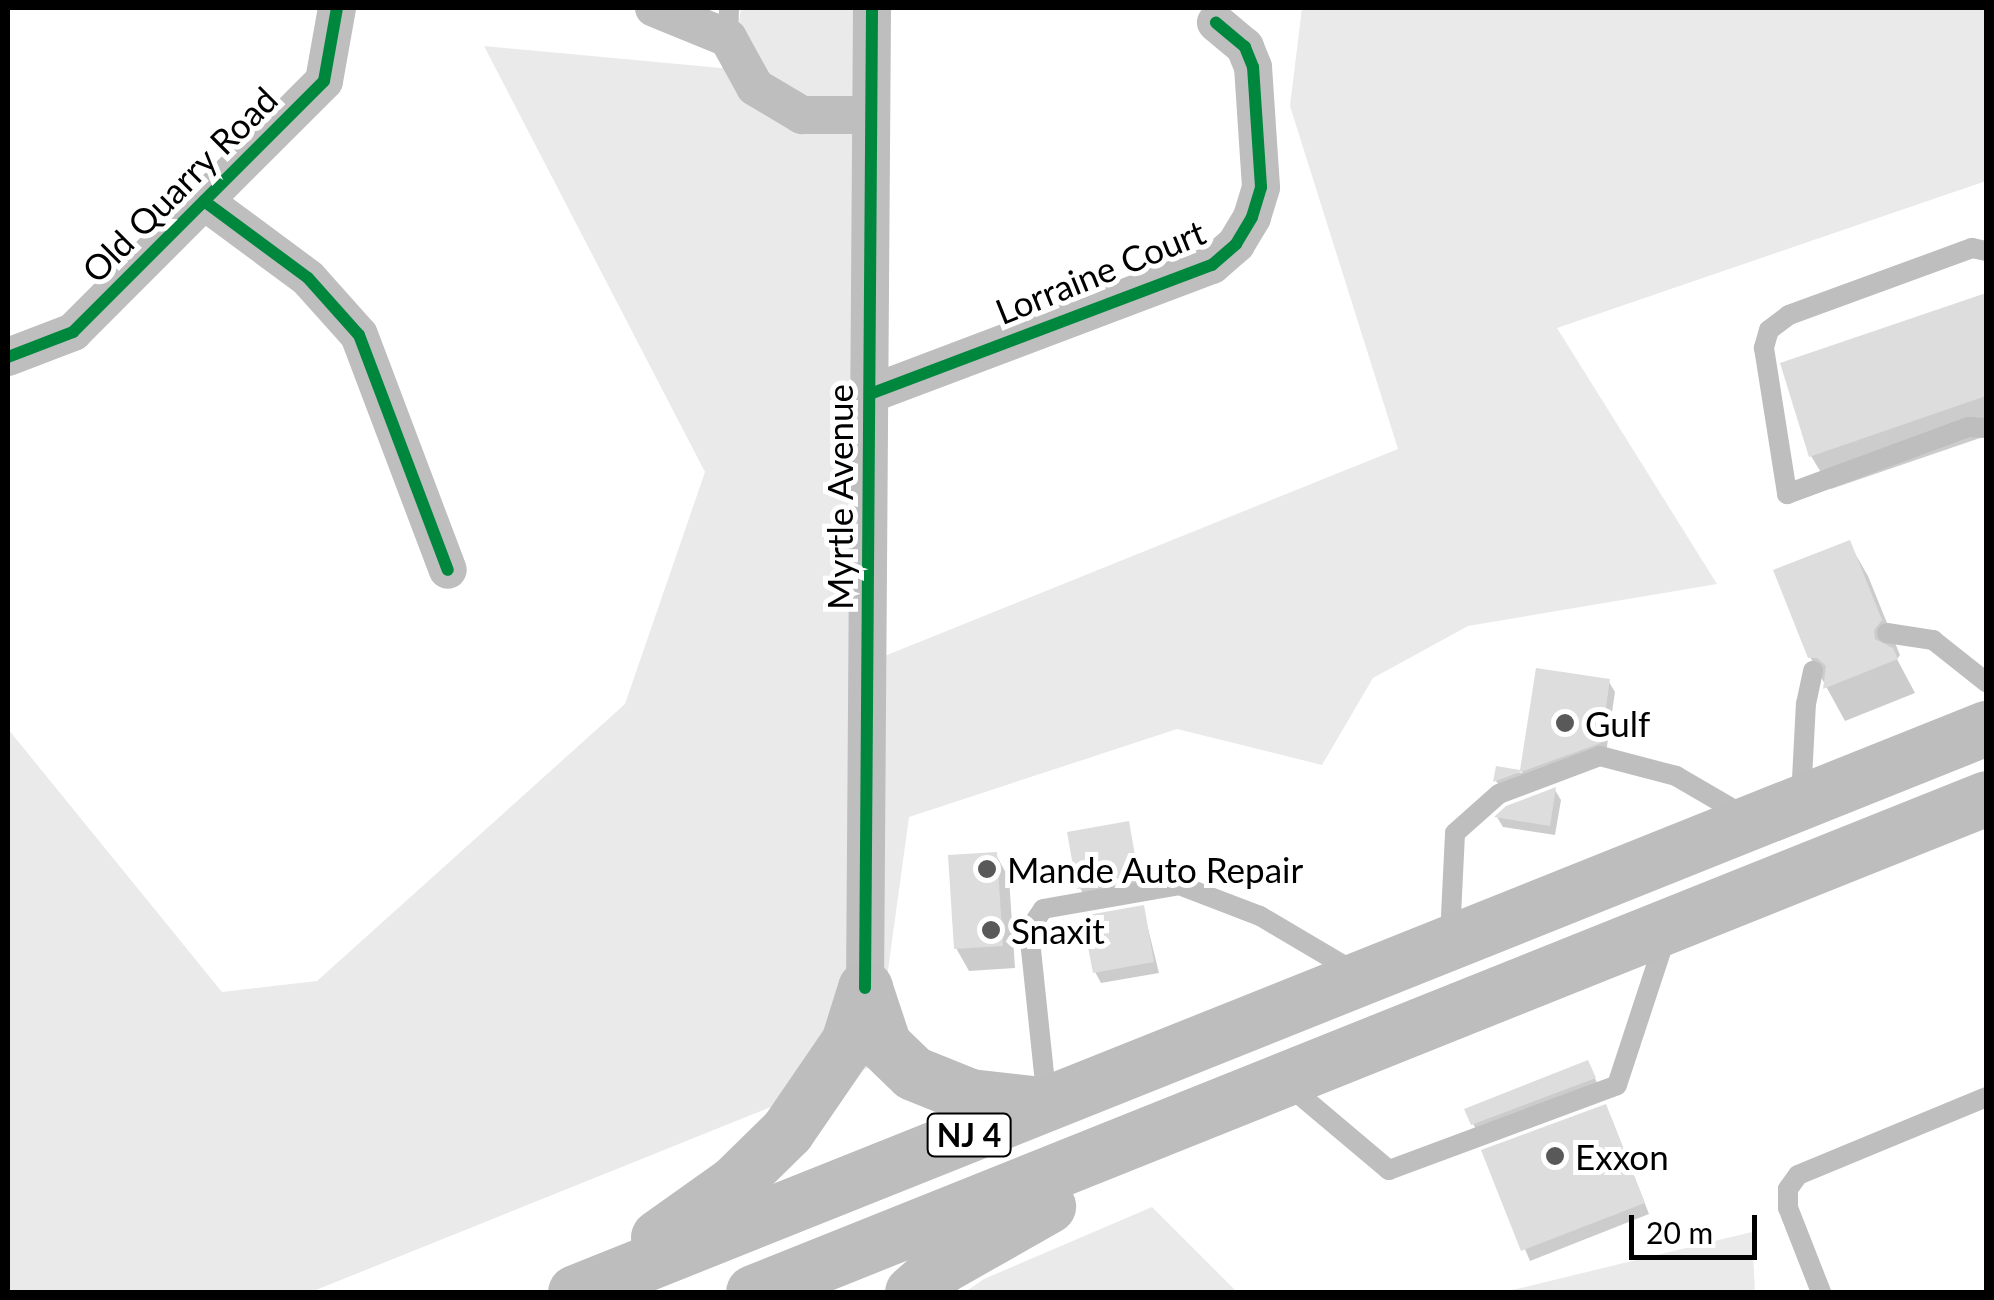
<!DOCTYPE html>
<style>
body{margin:0}
#map{position:relative;width:1994px;height:1300px;overflow:hidden;background:#fff;font-family:Lato,sans-serif}
div>[style]{position:absolute}
.green>*{inset:0;background:#eaeaea}
.shadow>*{inset:0;background:#0003}
.building>*{inset:0;background:#ddd}
.service>*{height:20px;margin:-10px;padding:0 10px;transform-origin:10px;border-radius:10px;background:#bebebe}
.minor>*{height:38px;margin:-19px;padding:0 19px;transform-origin:19px;border-radius:19px;background:#bebebe}
.trunk>*{height:55px;margin:-27.5px;padding:0 27.5px;transform-origin:27.5px;border-radius:27.5px;background:#bdbdbd}
.cycleway>*{height:12px;margin:-6px;padding:0 6px;transform-origin:6px;border-radius:6px;background:#00873e}
.dots>*{width:28px;height:28px;translate:-50% -50%;box-sizing:border-box;border:5px solid #fff;border-radius:50%}
span{translate:-50% -50%;white-space:nowrap;text-align:center;line-height:1.15;-webkit-text-stroke:10px #fff;paint-order:stroke}
.shield-label span{padding:2px 8px;background:#fff;border:2px solid;border-radius:8px;-webkit-text-stroke-width:0}
.shield-label{font-size:32px;color:#000;font-weight:700}
.street-label{font-size:35px;color:#000}
.poi-label{font-size:35px;color:#000}
.left{translate:0 -50%;text-align:left}
.frame{position:absolute;inset:0;border:10px solid #000;pointer-events:none}
.scale{position:absolute;left:1629px;top:1215px;width:128px;height:45px;box-sizing:border-box;border:5px solid #000;border-top:0;padding-left:12px;font-size:30px;line-height:35px;white-space:nowrap;color:#000;-webkit-text-stroke:8px #fff;paint-order:stroke}
</style>
<div id="map">
<div class="green">
<i style="clip-path:polygon(741px 8px,868px 8px,877px 659px,1398px 449px,1290px 106px,1302px 8px,1986px 8px,1986px 181px,1557px 328px,1717px 584px,1468px 626px,1373px 678px,1322px 765px,1177px 729px,909px 817px,875px 1065px,311px 1292px,8px 1292px,8px 729px,222px 992px,317px 981px,625px 704px,705px 472px,484px 46px,732px 69px)"></i>
<i style="clip-path:polygon(1152px 1207px,1237px 1292px,965px 1292px,984px 1279px)"></i>
<i style="clip-path:polygon(1752px 1232px,1755px 1292px,1504px 1292px)"></i>
</div>
<div class="shadow">
<i style="clip-path:polygon(1986px 295px,1986px 436px,1831px 489px,1811px 456px,1783px 365px)"></i>
<i style="clip-path:polygon(1849px 543px,1868px 576px,1900px 655px,1897px 659px,1915px 693px,1845px 721px,1810px 657px)"></i>
<i style="clip-path:polygon(1538px 670px,1609px 682px,1615px 692px,1606px 753px,1502px 791px,1496px 781px,1498px 769px,1522px 773px)"></i>
<i style="clip-path:polygon(1555px 790px,1561px 800px,1555px 835px,1503px 827px,1497px 817px)"></i>
<i style="clip-path:polygon(1127px 824px,1143px 889px,1086px 899px,1080px 888px)"></i>
<i style="clip-path:polygon(996px 855px,1009px 878px,1015px 968px,969px 971px,956px 948px)"></i>
<i style="clip-path:polygon(1143px 908px,1159px 973px,1101px 983px,1095px 972px)"></i>
<i style="clip-path:polygon(1593px 1074px,1600px 1089px,1479px 1134px,1473px 1124px)"></i>
<i style="clip-path:polygon(1611px 1117px,1649px 1214px,1530px 1261px,1484px 1152px)"></i>
</div>
<div class="building">
<i style="clip-path:polygon(1986px 293px,1986px 396px,1809px 457px,1780px 363px)"></i>
<i style="clip-path:polygon(1850px 540px,1882px 620px,1874px 630px,1875px 639px,1893px 648px,1898px 659px,1823px 689px,1826px 666px,1817px 658px,1808px 658px,1773px 570px)"></i>
<i style="clip-path:polygon(1536px 668px,1610px 679px,1601px 743px,1493px 782px,1496px 766px,1520px 770px)"></i>
<i style="clip-path:polygon(1556px 787px,1550px 826px,1494px 817px,1506px 806px)"></i>
<i style="clip-path:polygon(1129px 821px,1139px 878px,1077px 889px,1067px 832px)"></i>
<i style="clip-path:polygon(997px 852px,1003px 946px,954px 949px,948px 855px)"></i>
<i style="clip-path:polygon(1144px 905px,1154px 962px,1093px 973px,1082px 916px)"></i>
<i style="clip-path:polygon(1588px 1060px,1596px 1078px,1471px 1125px,1464px 1109px)"></i>
<i style="clip-path:polygon(1606px 1104px,1645px 1203px,1521px 1251px,1481px 1150px)"></i>
</div>
<div class="service">
<i style="left:728px;top:38px;width:30px;rotate:-88deg"></i>
<i style="left:1986px;top:251px;width:14px;rotate:-168deg"></i>
<i style="left:1972px;top:248px;width:195px;rotate:159.9deg"></i>
<i style="left:1789px;top:315px;width:25px;rotate:143deg"></i>
<i style="left:1769px;top:330px;width:19px;rotate:106deg"></i>
<i style="left:1764px;top:348px;width:148px;rotate:81deg"></i>
<i style="left:1787px;top:494px;width:193px;rotate:-20.3deg"></i>
<i style="left:1968px;top:427px;width:18px;rotate:3deg"></i>
<i style="left:1887px;top:633px;width:47px;rotate:8.7deg"></i>
<i style="left:1933px;top:640px;width:68px;rotate:38.4deg"></i>
<i style="left:1801px;top:798px;width:94px;rotate:-87deg"></i>
<i style="left:1806px;top:704px;width:34px;rotate:-78deg"></i>
<i style="left:1450px;top:936px;width:103px;rotate:-87.2deg"></i>
<i style="left:1455px;top:833px;width:59px;rotate:-41.6deg"></i>
<i style="left:1499px;top:794px;width:108px;rotate:-20.6deg"></i>
<i style="left:1600px;top:756px;width:79px;rotate:14.7deg"></i>
<i style="left:1676px;top:776px;width:78px;rotate:30.2deg"></i>
<i style="left:1288px;top:1085px;width:132px;rotate:40.1deg"></i>
<i style="left:1389px;top:1170px;width:243px;rotate:-20.4deg"></i>
<i style="left:1617px;top:1085px;width:160px;rotate:-71.8deg"></i>
<i style="left:1047px;top:1102px;width:173px;rotate:-96deg"></i>
<i style="left:1029px;top:930px;width:25px;rotate:-56deg"></i>
<i style="left:1043px;top:909px;width:138px;rotate:-10deg"></i>
<i style="left:1179px;top:885px;width:87px;rotate:20.9deg"></i>
<i style="left:1260px;top:916px;width:108px;rotate:30.6deg"></i>
<i style="left:1821px;top:1292px;width:90px;rotate:-111.4deg"></i>
<i style="left:1788px;top:1208px;width:19px;rotate:-90deg"></i>
<i style="left:1788px;top:1189px;width:17px;rotate:-54deg"></i>
<i style="left:1798px;top:1175px;width:204px;rotate:-22.5deg"></i>
</div>
<div class="minor">
<i style="left:654px;top:8px;width:80px;rotate:22.1deg"></i>
<i style="left:728px;top:38px;width:56px;rotate:61.1deg"></i>
<i style="left:755px;top:87px;width:55px;rotate:30.8deg"></i>
<i style="left:802px;top:115px;width:69px"></i>
<i style="left:204px;top:201px;width:129px;rotate:36.5deg"></i>
<i style="left:308px;top:278px;width:76px;rotate:48.2deg"></i>
<i style="left:359px;top:335px;width:251px;rotate:69.3deg"></i>
<i style="left:8px;top:357px;width:70px;rotate:-21deg"></i>
<i style="left:73px;top:332px;width:355px;rotate:-45deg"></i>
<i style="left:324px;top:81px;width:74px;rotate:-79.9deg"></i>
<i style="left:870px;top:394px;width:366px;rotate:-20.7deg"></i>
<i style="left:1212px;top:265px;width:32px;rotate:-41deg"></i>
<i style="left:1236px;top:244px;width:31px;rotate:-59deg"></i>
<i style="left:1252px;top:217px;width:31px;rotate:-73deg"></i>
<i style="left:1261px;top:187px;width:120px;rotate:-93.8deg"></i>
<i style="left:1253px;top:67px;width:22px;rotate:-112deg"></i>
<i style="left:1245px;top:47px;width:38px;rotate:-140deg"></i>
<i style="left:865px;top:988px;width:980px;rotate:-89.59deg"></i>
</div>
<div class="trunk">
<i style="left:865px;top:988px;width:60px;rotate:71.6deg"></i>
<i style="left:884px;top:1045px;width:40px;rotate:44deg"></i>
<i style="left:913px;top:1073px;width:61px;rotate:22deg"></i>
<i style="left:970px;top:1096px;width:69px;rotate:6.6deg"></i>
<i style="left:658px;top:1237px;width:95px;rotate:-35.5deg"></i>
<i style="left:735px;top:1182px;width:73px;rotate:-44.4deg"></i>
<i style="left:787px;top:1131px;width:108px;rotate:-55.6deg"></i>
<i style="left:848px;top:1042px;width:57px;rotate:-72.5deg"></i>
<i style="left:575px;top:1292px;width:1520px;rotate:-21.79deg"></i>
<i style="left:753px;top:1292px;width:1328px;rotate:-21.83deg"></i>
<i style="left:912px;top:1292px;width:40px;rotate:-41deg"></i>
<i style="left:942px;top:1266px;width:122px;rotate:-29.5deg"></i>
</div>
<div class="cycleway">
<i style="left:204px;top:201px;width:129px;rotate:36.5deg"></i>
<i style="left:308px;top:278px;width:76px;rotate:48.2deg"></i>
<i style="left:359px;top:335px;width:251px;rotate:69.3deg"></i>
<i style="left:8px;top:357px;width:70px;rotate:-21deg"></i>
<i style="left:73px;top:332px;width:355px;rotate:-45deg"></i>
<i style="left:324px;top:81px;width:74px;rotate:-79.9deg"></i>
<i style="left:870px;top:394px;width:366px;rotate:-20.7deg"></i>
<i style="left:1212px;top:265px;width:32px;rotate:-41deg"></i>
<i style="left:1236px;top:244px;width:31px;rotate:-59deg"></i>
<i style="left:1252px;top:217px;width:31px;rotate:-73deg"></i>
<i style="left:1261px;top:187px;width:120px;rotate:-93.8deg"></i>
<i style="left:1253px;top:67px;width:22px;rotate:-112deg"></i>
<i style="left:1245px;top:47px;width:38px;rotate:-140deg"></i>
<i style="left:865px;top:988px;width:980px;rotate:-89.59deg"></i>
</div>
<div class="dots">
<i style="left:1565px;top:723px;background:#595959"></i>
<i style="left:987px;top:869px;background:#595959"></i>
<i style="left:991px;top:930px;background:#595959"></i>
<i style="left:1555px;top:1156px;background:#595959"></i>
</div>
<div class="shield-label">
<span style="left:969px;top:1135px">NJ 4</span>
</div>
<div class="street-label">
<span style="left:179px;top:184px;rotate:-45deg">Old Quarry Road</span>
<span style="left:1100px;top:271px;rotate:-22deg">Lorraine Court</span>
<span style="left:839px;top:497px;rotate:-90deg">Myrtle Avenue</span>
</div>
<div class="poi-label">
<span class="left" style="left:1585px;top:723px">Gulf</span>
<span class="left" style="left:1007px;top:869px">Mande Auto Repair</span>
<span class="left" style="left:1011px;top:930px">Snaxit</span>
<span class="left" style="left:1575px;top:1156px">Exxon</span>
</div>
<div class="frame"></div>
<div class="scale">20 m</div>
</div>
